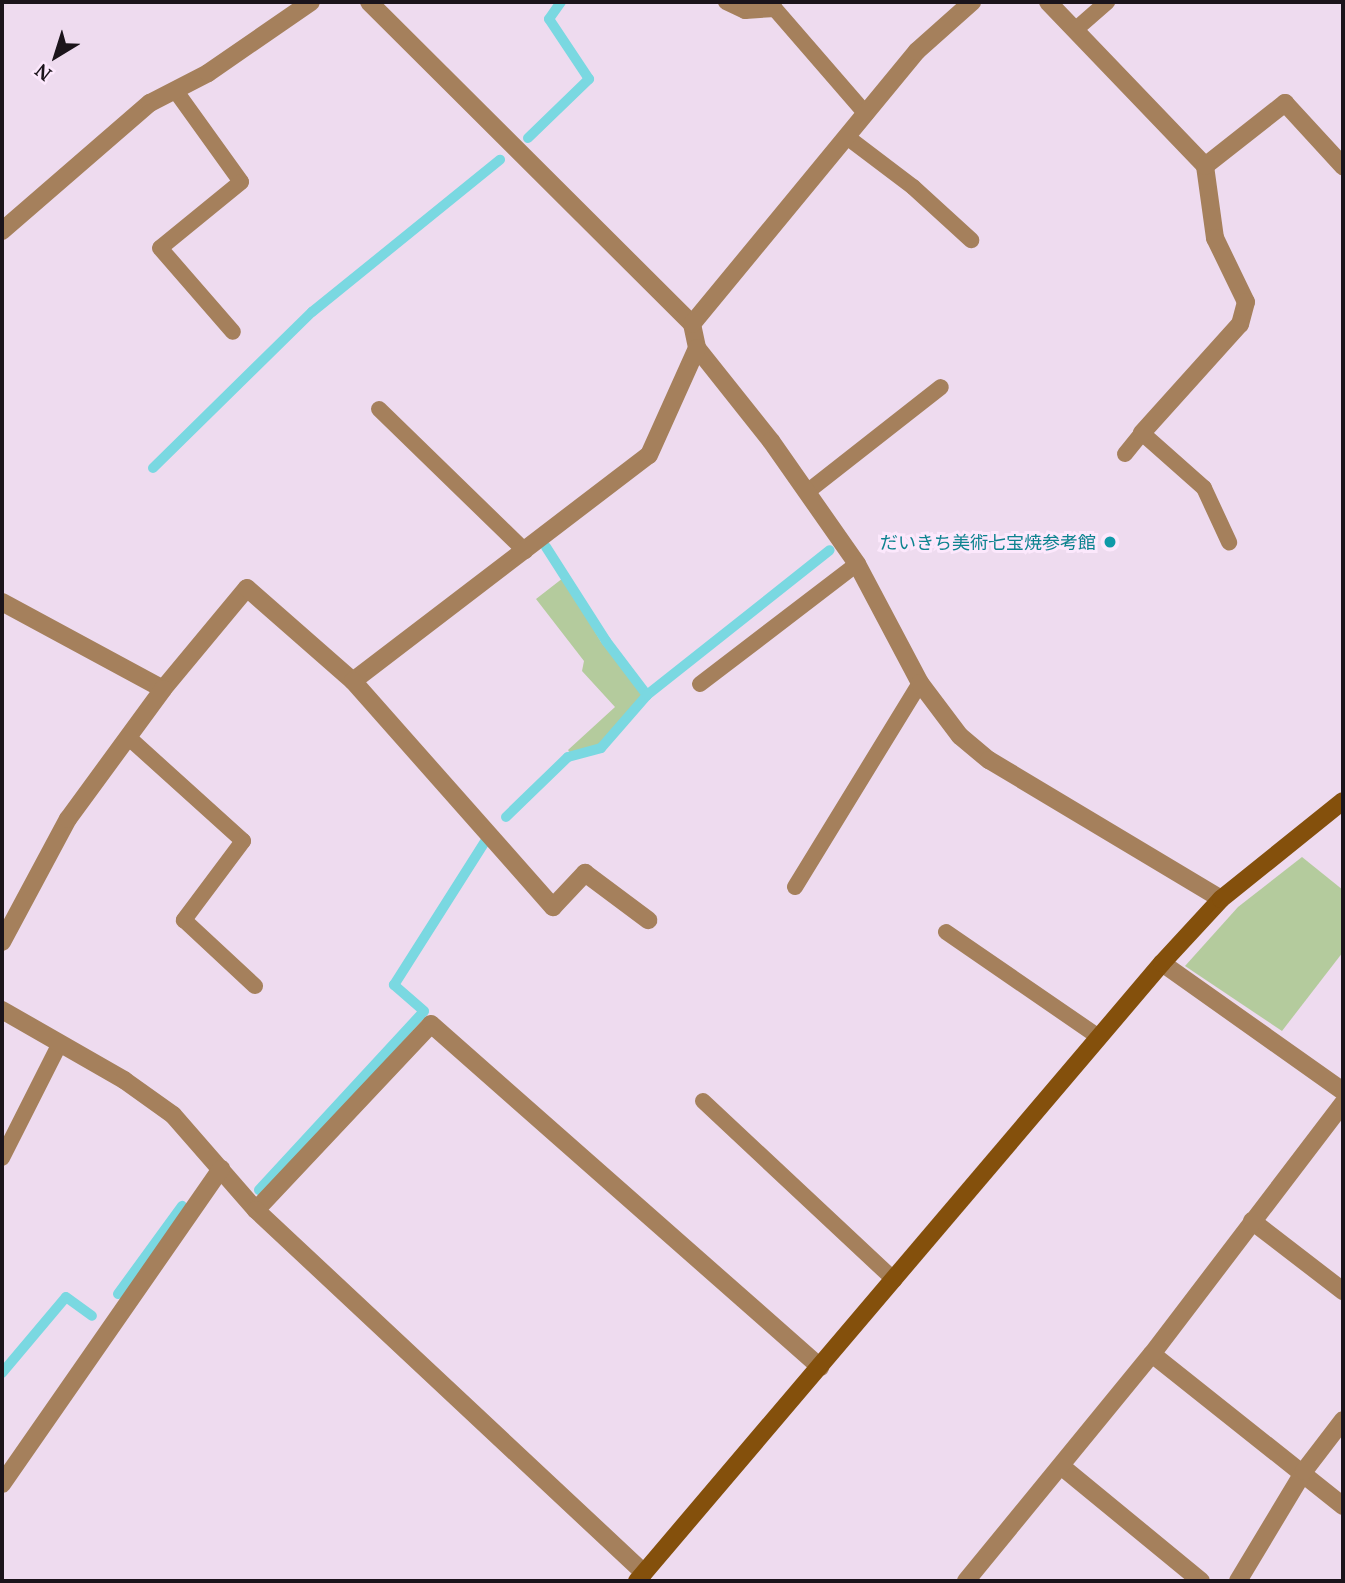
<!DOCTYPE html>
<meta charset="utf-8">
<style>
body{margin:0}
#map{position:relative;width:1345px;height:1583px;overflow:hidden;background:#eedbef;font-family:"PT Serif","Noto Sans JP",serif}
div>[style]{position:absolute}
.green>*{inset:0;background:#b4cb9d}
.stream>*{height:10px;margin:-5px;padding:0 5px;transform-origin:5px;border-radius:5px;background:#7ad8e1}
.lane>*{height:16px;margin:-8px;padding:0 8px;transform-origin:8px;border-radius:8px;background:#a5805c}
.street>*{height:18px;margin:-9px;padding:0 9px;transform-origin:9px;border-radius:9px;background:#a5805c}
.secondary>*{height:18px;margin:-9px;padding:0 9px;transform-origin:9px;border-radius:9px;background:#84500c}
.dots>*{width:19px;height:19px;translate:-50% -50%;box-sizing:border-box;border:4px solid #fce8fc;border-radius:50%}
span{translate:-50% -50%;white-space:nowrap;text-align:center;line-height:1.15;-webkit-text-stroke:6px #fce8fc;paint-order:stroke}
.culture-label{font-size:18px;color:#0d838f}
.right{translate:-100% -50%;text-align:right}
.frame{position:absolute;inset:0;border:4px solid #1b141b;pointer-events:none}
.north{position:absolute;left:21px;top:21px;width:70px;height:70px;-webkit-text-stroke:5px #fce8fc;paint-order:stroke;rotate:218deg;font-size:19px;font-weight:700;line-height:28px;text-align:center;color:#1b141b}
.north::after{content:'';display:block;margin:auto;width:24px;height:32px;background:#1b141b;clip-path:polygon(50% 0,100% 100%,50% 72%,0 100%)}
</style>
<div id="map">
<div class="green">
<i style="clip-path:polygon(563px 578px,601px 642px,643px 695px,600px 747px,571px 754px,568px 750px,615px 707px,582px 671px,584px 661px,536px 599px)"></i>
<i style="clip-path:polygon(1302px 857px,1343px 890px,1343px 952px,1282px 1031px,1185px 966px,1238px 907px)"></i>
</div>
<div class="stream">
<i style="left:528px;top:138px;width:85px;rotate:-44deg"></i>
<i style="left:589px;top:79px;width:72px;rotate:-123.7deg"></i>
<i style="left:549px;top:19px;width:21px;rotate:-55deg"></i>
<i style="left:153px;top:468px;width:223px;rotate:-44.5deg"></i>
<i style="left:312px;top:312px;width:242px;rotate:-39deg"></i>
<i style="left:546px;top:547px;width:112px;rotate:57.4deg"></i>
<i style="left:606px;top:641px;width:68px;rotate:52.8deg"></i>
<i style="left:506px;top:817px;width:86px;rotate:-44.1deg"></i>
<i style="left:568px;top:757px;width:34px;rotate:-15deg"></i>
<i style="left:601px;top:748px;width:70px;rotate:-49deg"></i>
<i style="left:647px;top:695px;width:233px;rotate:-38.4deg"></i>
<i style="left:259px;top:1190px;width:243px;rotate:-47.3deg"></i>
<i style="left:424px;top:1011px;width:40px;rotate:-139deg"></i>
<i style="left:394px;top:985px;width:172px;rotate:-57.6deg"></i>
<i style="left:118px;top:1294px;width:109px;rotate:-54deg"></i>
<i style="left:2px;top:1373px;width:99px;rotate:-49.9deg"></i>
<i style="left:66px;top:1297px;width:32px;rotate:36deg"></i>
</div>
<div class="lane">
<i style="left:726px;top:2px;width:21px;rotate:25deg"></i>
<i style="left:745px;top:11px;width:30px;rotate:-4deg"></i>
<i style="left:775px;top:9px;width:139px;rotate:49.1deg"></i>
<i style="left:1075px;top:30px;width:43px;rotate:-41.2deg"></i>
<i style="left:175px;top:90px;width:113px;rotate:54.3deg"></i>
<i style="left:241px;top:182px;width:104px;rotate:140.8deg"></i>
<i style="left:160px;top:248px;width:111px;rotate:49deg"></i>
<i style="left:847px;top:137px;width:83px;rotate:37.1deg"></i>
<i style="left:913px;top:187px;width:79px;rotate:42.4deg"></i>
<i style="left:379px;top:409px;width:204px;rotate:44.2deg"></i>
<i style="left:1125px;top:454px;width:27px;rotate:-51deg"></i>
<i style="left:1142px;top:433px;width:83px;rotate:41.6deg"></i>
<i style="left:1204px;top:488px;width:60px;rotate:65.2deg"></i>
<i style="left:807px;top:492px;width:170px;rotate:-38.1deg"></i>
<i style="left:700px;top:684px;width:198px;rotate:-37.4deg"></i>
<i style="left:128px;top:737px;width:155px;rotate:42.1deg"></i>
<i style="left:243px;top:841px;width:99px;rotate:126.8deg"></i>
<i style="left:184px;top:920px;width:97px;rotate:42.9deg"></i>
<i style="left:795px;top:887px;width:239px;rotate:-58.5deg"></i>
<i style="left:946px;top:932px;width:186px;rotate:34.5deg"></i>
<i style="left:703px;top:1101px;width:262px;rotate:43.1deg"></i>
<i style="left:2px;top:1158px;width:129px;rotate:-63.2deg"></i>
</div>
<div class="street">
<i style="left:369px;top:2px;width:456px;rotate:44.9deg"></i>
<i style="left:692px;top:324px;width:25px;rotate:78deg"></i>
<i style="left:697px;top:348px;width:119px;rotate:51.5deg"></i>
<i style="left:771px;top:441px;width:150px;rotate:55deg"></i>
<i style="left:857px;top:564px;width:135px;rotate:62.1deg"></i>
<i style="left:920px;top:683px;width:66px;rotate:53deg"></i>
<i style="left:960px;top:736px;width:38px;rotate:40deg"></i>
<i style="left:989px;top:760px;width:270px;rotate:30.9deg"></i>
<i style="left:1048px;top:2px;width:227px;rotate:46.2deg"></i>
<i style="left:1205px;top:166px;width:73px;rotate:82.1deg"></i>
<i style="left:1215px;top:238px;width:71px;rotate:64.2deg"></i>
<i style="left:1246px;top:302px;width:23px;rotate:105deg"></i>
<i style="left:1240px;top:324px;width:147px;rotate:132deg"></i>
<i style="left:1205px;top:166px;width:102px;rotate:-38.2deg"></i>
<i style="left:1285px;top:103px;width:86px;rotate:47.4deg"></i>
<i style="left:2px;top:231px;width:196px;rotate:-40.9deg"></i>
<i style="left:150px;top:103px;width:65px;rotate:-27.3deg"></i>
<i style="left:208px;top:73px;width:125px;rotate:-34.6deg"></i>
<i style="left:692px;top:324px;width:354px;rotate:-50.5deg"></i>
<i style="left:917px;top:51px;width:74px;rotate:-41.7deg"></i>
<i style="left:2px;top:602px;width:183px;rotate:28.4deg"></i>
<i style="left:163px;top:689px;width:131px;rotate:-50.3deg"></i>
<i style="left:247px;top:588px;width:141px;rotate:41.3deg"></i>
<i style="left:353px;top:681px;width:372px;rotate:-37.4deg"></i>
<i style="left:649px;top:455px;width:117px;rotate:-65.8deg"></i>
<i style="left:353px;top:681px;width:302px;rotate:48.5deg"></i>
<i style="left:553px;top:907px;width:47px;rotate:-46.7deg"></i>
<i style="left:585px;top:873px;width:79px;rotate:36.7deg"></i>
<i style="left:2px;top:942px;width:140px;rotate:-61.8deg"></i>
<i style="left:68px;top:819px;width:161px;rotate:-53.8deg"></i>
<i style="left:1162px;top:963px;width:222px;rotate:35.3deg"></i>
<i style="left:2px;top:1010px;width:141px;rotate:29.8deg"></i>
<i style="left:124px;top:1080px;width:60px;rotate:35.5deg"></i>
<i style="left:173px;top:1115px;width:126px;rotate:48.9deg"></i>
<i style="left:256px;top:1210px;width:255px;rotate:-46.7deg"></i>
<i style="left:431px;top:1024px;width:519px;rotate:41.4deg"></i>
<i style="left:256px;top:1210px;width:531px;rotate:43.09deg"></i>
<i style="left:1252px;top:1221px;width:115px;rotate:37.6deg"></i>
<i style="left:1152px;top:1354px;width:244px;rotate:38.5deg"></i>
<i style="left:1061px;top:1466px;width:181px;rotate:39.4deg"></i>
<i style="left:2px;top:1484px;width:384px;rotate:-55.2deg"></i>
<i style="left:966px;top:1581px;width:293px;rotate:-50.7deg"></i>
<i style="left:1152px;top:1354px;width:315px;rotate:-52.7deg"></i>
<i style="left:1238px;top:1581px;width:128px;rotate:-59deg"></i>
<i style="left:1304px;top:1471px;width:64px;rotate:-52.6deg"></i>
</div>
<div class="secondary">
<i style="left:637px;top:1581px;width:811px;rotate:-49.65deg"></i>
<i style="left:1162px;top:963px;width:87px;rotate:-47.3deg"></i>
<i style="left:1221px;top:899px;width:156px;rotate:-38.8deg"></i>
</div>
<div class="dots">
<i style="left:1110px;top:542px;background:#0f9aa8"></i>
</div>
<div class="culture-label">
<span class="right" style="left:1096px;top:542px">だいきち美術七宝焼参考館</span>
</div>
<div class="frame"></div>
<div class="north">N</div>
</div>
